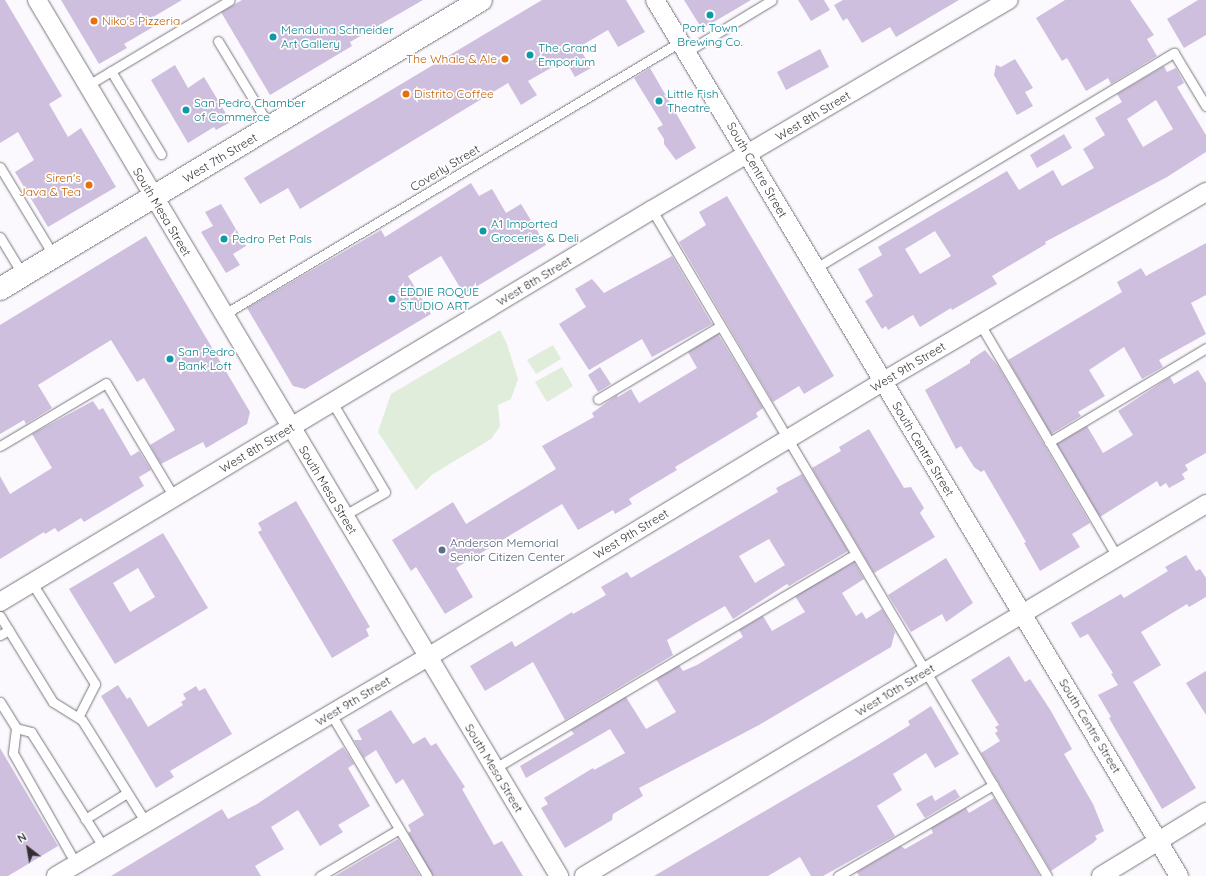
<!DOCTYPE html>
<style>
body{margin:0}
#map{position:relative;width:1206px;height:876px;overflow:hidden;background:#fbf8fe;font-family:Quicksand,sans-serif}
div>[style]{position:absolute}
.green>*{inset:0;background:#dfedda}
.building>*{inset:0;background:#cfbfde}
.roads{filter:drop-shadow(0 0 1px #7a767f) drop-shadow(0 0 1px #7a767f)}
.lane>*{height:9px;margin:-4.5px;padding:0 4.5px;transform-origin:4.5px;border-radius:4.5px;background:#fff}
.street>*{height:18px;margin:-9px;padding:0 9px;transform-origin:9px;border-radius:9px;background:#fff}
.secondary>*{height:22px;margin:-11px;padding:0 11px;transform-origin:11px;border-radius:11px;background:#fff}
.dots>*{width:11px;height:11px;translate:-50% -50%;box-sizing:border-box;border:2px solid #fff;border-radius:50%}
span{translate:-50% -50%;white-space:nowrap;text-align:center;line-height:1.15;-webkit-text-stroke:3.5px #fff;paint-order:stroke}
.food-label{font-size:12px;color:#c56008}
.left{translate:0 -50%;text-align:left}
.right{translate:-100% -50%;text-align:right}
.culture-label{font-size:12px;color:#0d838f}
.street-label{font-size:12px;color:#323034}
.service-label{font-size:12px;color:#4e5e75}
.north{position:absolute;left:8px;top:828px;width:40px;height:40px;-webkit-text-stroke:3px #fff;paint-order:stroke;rotate:329deg;font-size:11px;font-weight:700;line-height:16px;text-align:center;color:#323034}
.north::after{content:'';display:block;margin:auto;width:14px;height:18px;background:#323034;clip-path:polygon(50% 0,100% 100%,50% 72%,0 100%)}
</style>
<div id="map">
<div class="green">
<i style="clip-path:polygon(500px 330px,507px 344px,518px 379px,511px 399px,498px 405px,500px 426px,491px 439px,433px 474px,416px 490px,378px 432px,391px 394px)"></i>
<i style="clip-path:polygon(553px 345px,561px 359px,536px 374px,527px 360px)"></i>
<i style="clip-path:polygon(562px 367px,573px 386px,547px 402px,535px 382px)"></i>
</div>
<div class="building">
<i style="clip-path:polygon(0 0,5px 0,62px 96px,49px 104px,68px 137px,81px 128px,116px 187px,48px 227px,15px 172px,34px 160px,18px 132px,0 143px)"></i>
<i style="clip-path:polygon(61px 0,182px 0,148px 20px,153px 27px,124px 44px,127px 48px,99px 64px)"></i>
<i style="clip-path:polygon(242px 0,423px 0,350px 42px,352px 46px,270px 95px,221px 12px)"></i>
<i style="clip-path:polygon(542px 0,626px 0,645px 32px,618px 47px,608px 30px,579px 47px,591px 68px,575px 77px,565px 60px,528px 81px,537px 95px,521px 105px,508px 83px,300px 209px,288px 188px,260px 204px,244px 178px)"></i>
<i style="clip-path:polygon(684px 0,751px 0,702px 29px)"></i>
<i style="clip-path:polygon(798px 0,824px 0,830px 10px,811px 21px)"></i>
<i style="clip-path:polygon(843px 0,959px 0,896px 37px,890px 27px,862px 43px,847px 18px,843px 21px,834px 5px)"></i>
<i style="clip-path:polygon(1065px 0,1130px 0,1154px 35px,1147px 39px,1157px 56px,1111px 84px,1108px 78px,1086px 91px,1067px 58px,1062px 61px,1036px 18px)"></i>
<i style="clip-path:polygon(1198px 0,1206px 0,1206px 35px,1184px 48px,1167px 19px)"></i>
<i style="clip-path:polygon(820px 49px,829px 67px,786px 90px,777px 72px)"></i>
<i style="clip-path:polygon(1015px 59px,1033px 88px,1025px 92px,1033px 106px,1017px 115px,994px 75px,996px 65px,1001px 67px)"></i>
<i style="clip-path:polygon(175px 65px,188px 88px,204px 77px,231px 122px,216px 130px,214px 127px,188px 143px,151px 80px)"></i>
<i style="clip-path:polygon(evenodd,1164px 66px,1167px 72px,1176px 68px,1184px 83px,1177px 87px,1206px 135px,1206px 152px,1167px 177px,1045px 242px,1046px 244px,992px 276px,997px 284px,952px 310px,951px 308px,920px 327px,913px 315px,888px 330px,886px 326px,882px 329px,865px 301px,873px 296px,858px 269px,882px 255px,878px 247px,1007px 171px,1019px 190px,1053px 170px,1062px 186px,1094px 168px,1083px 149px,1105px 135px,1095px 118px,1122px 102px,1117px 94px,1164px 66px,1156px 100px,1173px 129px,1143px 147px,1127px 119px,1156px 100px,1164px 66px,935px 231px,951px 256px,920px 274px,905px 249px,935px 231px)"></i>
<i style="clip-path:polygon(650px 68px,696px 148px,676px 160px,664px 144px,664px 139px,657px 128px,663px 125px,634px 78px)"></i>
<i style="clip-path:polygon(1064px 134px,1072px 148px,1037px 168px,1030px 155px)"></i>
<i style="clip-path:polygon(471px 183px,479px 196px,492px 189px,506px 213px,521px 204px,546px 245px,464px 294px,441px 256px,408px 276px,431px 314px,305px 389px,293px 386px,247px 308px,381px 230px,385px 237px)"></i>
<i style="clip-path:polygon(727px 196px,834px 376px,804px 394px,799px 386px,773px 402px,679px 242px,706px 225px,699px 212px)"></i>
<i style="clip-path:polygon(221px 204px,246px 246px,233px 254px,240px 265px,226px 273px,201px 232px,213px 226px,205px 212px)"></i>
<i style="clip-path:polygon(146px 236px,250px 412px,247px 424px,206px 448px,203px 442px,161px 464px,150px 445px,175px 430px,144px 378px,137px 382px,111px 340px,38px 385px,52px 408px,26px 424px,24px 420px,0 434px,0 325px)"></i>
<i style="clip-path:polygon(1206px 243px,1206px 295px,1191px 303px,1206px 334px,1159px 360px,1163px 367px,1142px 379px,1124px 347px,1089px 370px,1105px 396px,1078px 412px,1081px 416px,1051px 434px,1008px 360px,1122px 292px,1117px 282px,1141px 268px,1146px 276px)"></i>
<i style="clip-path:polygon(672px 256px,712px 324px,652px 357px,642px 339px,589px 370px,559px 324px,586px 307px,575px 289px,592px 279px,604px 293px)"></i>
<i style="clip-path:polygon(718px 334px,763px 408px,756px 413px,758px 417px,675px 467px,677px 470px,635px 495px,629px 499px,632px 504px,615px 514px,613px 510px,578px 530px,562px 504px,456px 568px,473px 597px,445px 614px,416px 567px,411px 571px,392px 540px,453px 502px,466px 524px,556px 469px,542px 446px,594px 417px,592px 413px,617px 395px,618px 397px,631px 389px,639px 403px,697px 368px,688px 352px)"></i>
<i style="clip-path:polygon(985px 350px,998px 366px,1090px 523px,1072px 534px,1080px 547px,1040px 571px,1024px 543px,1026px 542px,984px 470px,981px 472px,974px 467px,961px 446px,956px 449px,925px 390px,970px 363px,970px 360px)"></i>
<i style="clip-path:polygon(600px 367px,611px 384px,598px 392px,588px 375px)"></i>
<i style="clip-path:polygon(1198px 370px,1206px 383px,1206px 453px,1185px 465px,1188px 470px,1182px 474px,1185px 479px,1169px 488px,1166px 483px,1160px 487px,1157px 481px,1100px 517px,1057px 444px,1087px 426px,1103px 453px,1133px 435px,1118px 411px,1170px 377px,1174px 384px)"></i>
<i style="clip-path:polygon(93px 401px,99px 410px,103px 408px,131px 456px,139px 451px,151px 470px,139px 477px,144px 486px,84px 522px,81px 518px,58px 532px,55px 528px,45px 534px,44px 532px,0 559px,0 476px,10px 494px,52px 468px,32px 434px)"></i>
<i style="clip-path:polygon(869px 429px,904px 488px,911px 487px,924px 508px,920px 513px,935px 537px,874px 573px,812px 468px,841px 451px,839px 447px)"></i>
<i style="clip-path:polygon(evenodd,802px 474px,848px 551px,789px 586px,787px 584px,733px 619px,725px 606px,697px 622px,667px 640px,673px 655px,565px 720px,533px 662px,485px 691px,470px 666px,512px 641px,515px 647px,572px 612px,573px 614px,606px 595px,601px 587px,627px 572px,631px 578px,778px 492px,776px 488px,802px 474px,769px 539px,785px 565px,755px 583px,739px 556px,769px 539px)"></i>
<i style="clip-path:polygon(296px 501px,370px 627px,366px 629px,369px 636px,332px 658px,258px 532px,262px 530px,258px 523px)"></i>
<i style="clip-path:polygon(evenodd,163px 533px,208px 608px,115px 664px,69px 589px,163px 533px,138px 568px,155px 597px,130px 612px,113px 583px,138px 568px)"></i>
<i style="clip-path:polygon(1186px 555px,1196px 571px,1200px 569px,1206px 578px,1206px 597px,1189px 607px,1187px 604px,1141px 632px,1161px 665px,1133px 682px,1196px 788px,1162px 809px,1109px 718px,1111px 717px,1098px 695px,1118px 685px,1111px 674px,1113px 673px,1088px 634px,1080px 638px,1071px 623px,1121px 594px,1124px 598px,1168px 571px,1165px 567px)"></i>
<i style="clip-path:polygon(946px 558px,973px 603px,946px 622px,942px 614px,911px 632px,888px 595px)"></i>
<i style="clip-path:polygon(854px 562px,864px 579px,842px 593px,856px 616px,862px 612px,866px 619px,882px 609px,895px 632px,891px 647px,759px 725px,639px 788px,643px 796px,613px 814px,612px 820px,565px 848px,541px 808px,548px 804px,544px 798px,593px 768px,594px 770px,625px 753px,610px 729px,526px 778px,520px 766px,574px 734px,571px 730px,626px 697px,646px 729px,676px 712px,656px 679px,679px 665px,683px 671px,697px 665px,743px 637px,739px 630px,763px 616px,772px 631px,805px 612px,795px 596px)"></i>
<i style="clip-path:polygon(1009px 656px,1025px 682px,1030px 679px,1051px 711px,1072px 749px,1064px 754px,1093px 804px,1104px 831px,1095px 836px,1097px 839px,1093px 843px,1051px 871px,981px 753px,1000px 741px,995px 733px,998px 731px,995px 727px,999px 725px,971px 680px)"></i>
<i style="clip-path:polygon(1206px 671px,1206px 715px,1186px 683px)"></i>
<i style="clip-path:polygon(118px 685px,127px 699px,130px 697px,148px 727px,183px 705px,181px 702px,186px 699px,183px 694px,196px 686px,199px 691px,205px 688px,232px 734px,170px 771px,174px 777px,156px 788px,101px 696px)"></i>
<i style="clip-path:polygon(931px 706px,959px 754px,935px 768px,926px 753px,893px 774px,902px 790px,877px 806px,895px 836px,823px 876px,811px 876px,800px 857px,768px 876px,654px 876px,876px 746px,910px 725px,908px 721px)"></i>
<i style="clip-path:polygon(391px 710px,413px 744px,425px 737px,431px 746px,436px 743px,465px 787px,462px 789px,494px 845px,502px 841px,523px 876px,433px 876px,408px 833px,411px 831px,408px 825px,424px 815px,403px 779px,396px 784px,376px 750px,364px 758px,354px 740px,362px 740px,357px 730px)"></i>
<i style="clip-path:polygon(343px 747px,354px 764px,348px 768px,370px 806px,338px 825px,343px 832px,320px 846px,298px 810px,271px 827px,284px 849px,255px 866px,261px 876px,111px 876px,222px 809px,228px 819px,257px 804px)"></i>
<i style="clip-path:polygon(0 748px,58px 846px,8px 876px,0 876px)"></i>
<i style="clip-path:polygon(955px 789px,960px 797px,925px 818px,916px 804px,932px 795px,935px 801px)"></i>
<i style="clip-path:polygon(994px 798px,1040px 876px,859px 876px,857px 872px,901px 846px,905px 849px,933px 833px,931px 828px,966px 808px,969px 813px)"></i>
<i style="clip-path:polygon(398px 839px,420px 876px,335px 876px,367px 857px)"></i>
</div>
<div class="roads">
<div class="lane">
<i style="left:218px;top:41px;width:100px;rotate:58.8deg"></i>
<i style="left:686px;top:52px;width:100px;rotate:-31.2deg"></i>
<i style="left:111px;top:71px;width:97px;rotate:58.9deg"></i>
<i style="left:88px;top:85px;width:165px;rotate:-30.9deg"></i>
<i style="left:0;top:167px;width:104px;rotate:58.8deg"></i>
<i style="left:652px;top:210px;width:774px;rotate:59.33deg"></i>
<i style="left:0;top:237px;width:44px;rotate:58.8deg"></i>
<i style="left:814px;top:269px;width:420px;rotate:-31deg"></i>
<i style="left:1174px;top:53px;width:62px;rotate:58.9deg"></i>
<i style="left:223px;top:315px;width:532px;rotate:-30.85deg"></i>
<i style="left:980px;top:324px;width:270px;rotate:59.5deg"></i>
<i style="left:598px;top:399px;width:142px;rotate:-30.9deg"></i>
<i style="left:332px;top:402px;width:104px;rotate:59.5deg"></i>
<i style="left:385px;top:492px;width:48px;rotate:150.3deg"></i>
<i style="left:1049px;top:442px;width:183px;rotate:-30.9deg"></i>
<i style="left:0;top:446px;width:123px;rotate:-30.7deg"></i>
<i style="left:106px;top:383px;width:133px;rotate:59.2deg"></i>
<i style="left:32px;top:583px;width:119px;rotate:58deg"></i>
<i style="left:95px;top:684px;width:37px;rotate:117deg"></i>
<i style="left:0;top:616px;width:101px;rotate:58.4deg"></i>
<i style="left:53px;top:702px;width:34px;rotate:32deg"></i>
<i style="left:82px;top:720px;width:121px;rotate:58.1deg"></i>
<i style="left:0;top:635px;width:10px;rotate:-29deg"></i>
<i style="left:0;top:702px;width:31px;rotate:58deg"></i>
<i style="left:16px;top:728px;width:16px;rotate:15deg"></i>
<i style="left:31px;top:732px;width:137px;rotate:57.8deg"></i>
<i style="left:331px;top:714px;width:188px;rotate:59.3deg"></i>
<i style="left:16px;top:728px;width:25px;rotate:97deg"></i>
<i style="left:13px;top:753px;width:128px;rotate:60.4deg"></i>
<i style="left:495px;top:768px;width:419px;rotate:-30.7deg"></i>
<i style="left:85px;top:819px;width:49px;rotate:-31.8deg"></i>
<i style="left:320px;top:876px;width:92px;rotate:-30.7deg"></i>
<i style="left:838px;top:876px;width:180px;rotate:-30.4deg"></i>
</div>
<div class="street">
<i style="left:37px;top:0;width:1020px;rotate:59.21deg"></i>
<i style="left:655px;top:0;width:1021px;rotate:59.11deg"></i>
<i style="left:0;top:602px;width:761px;rotate:-31.02deg"></i>
<i style="left:652px;top:210px;width:414px;rotate:-30.5deg"></i>
<i style="left:56px;top:876px;width:432px;rotate:-30.5deg"></i>
<i style="left:428px;top:657px;width:531px;rotate:-31.2deg"></i>
<i style="left:882px;top:382px;width:376px;rotate:-30.4deg"></i>
<i style="left:584px;top:876px;width:725px;rotate:-30.88deg"></i>
<i style="left:1101px;top:876px;width:123px;rotate:-31.4deg"></i>
</div>
<div class="secondary">
<i style="left:0;top:289px;width:561px;rotate:-31deg"></i>
</div>
</div>
<div class="dots">
<i style="left:710px;top:15px;background:#0f9aa8"></i>
<i style="left:94px;top:21px;background:#e8710a"></i>
<i style="left:273px;top:37px;background:#0f9aa8"></i>
<i style="left:530px;top:55px;background:#0f9aa8"></i>
<i style="left:505px;top:59px;background:#e8710a"></i>
<i style="left:406px;top:94px;background:#e8710a"></i>
<i style="left:659px;top:101px;background:#0f9aa8"></i>
<i style="left:186px;top:110px;background:#0f9aa8"></i>
<i style="left:89px;top:185px;background:#e8710a"></i>
<i style="left:483px;top:231px;background:#0f9aa8"></i>
<i style="left:224px;top:239px;background:#0f9aa8"></i>
<i style="left:392px;top:299px;background:#0f9aa8"></i>
<i style="left:170px;top:359px;background:#0f9aa8"></i>
<i style="left:442px;top:550px;background:#5c6f8a"></i>
</div>
<div class="food-label">
<span class="left" style="left:102px;top:21px">Niko's Pizzeria</span>
<span class="right" style="left:497px;top:59px">The Whale &amp; Ale</span>
<span class="left" style="left:414px;top:94px">Distrito Coffee</span>
<span class="right" style="left:81px;top:185px">Siren's<br>Java &amp; Tea</span>
</div>
<div class="culture-label">
<span style="left:710px;top:35px">Port Town<br>Brewing Co.</span>
<span class="left" style="left:281px;top:37px">Menduina Schneider<br>Art Gallery</span>
<span class="left" style="left:538px;top:55px">The Grand<br>Emporium</span>
<span class="left" style="left:667px;top:101px">Little Fish<br>Theatre</span>
<span class="left" style="left:194px;top:110px">San Pedro Chamber<br>of Commerce</span>
<span class="left" style="left:491px;top:231px">A1 Imported<br>Groceries &amp; Deli</span>
<span class="left" style="left:232px;top:239px">Pedro Pet Pals</span>
<span class="left" style="left:400px;top:299px">EDDIE ROQUE<br>STUDIO ART</span>
<span class="left" style="left:178px;top:359px">San Pedro<br>Bank Loft</span>
</div>
<div class="street-label">
<span style="left:813px;top:116px;rotate:-31deg">West 8th Street</span>
<span style="left:220px;top:158px;rotate:-31deg">West 7th Street</span>
<span style="left:445px;top:168px;rotate:-31deg">Coverly Street</span>
<span style="left:757px;top:170px;rotate:60deg">South Centre Street</span>
<span style="left:162px;top:212px;rotate:59deg">South Mesa Street</span>
<span style="left:534px;top:281px;rotate:-31deg">West 8th Street</span>
<span style="left:908px;top:367px;rotate:-31deg">West 9th Street</span>
<span style="left:257px;top:448px;rotate:-31deg">West 8th Street</span>
<span style="left:923px;top:449px;rotate:59deg">South Centre Street</span>
<span style="left:328px;top:490px;rotate:59deg">South Mesa Street</span>
<span style="left:631px;top:534px;rotate:-31deg">West 9th Street</span>
<span style="left:895px;top:690px;rotate:-31deg">West 10th Street</span>
<span style="left:353px;top:701px;rotate:-31deg">West 9th Street</span>
<span style="left:1090px;top:726px;rotate:59deg">South Centre Street</span>
<span style="left:494px;top:768px;rotate:59deg">South Mesa Street</span>
</div>
<div class="service-label">
<span class="left" style="left:450px;top:550px">Anderson Memorial<br>Senior Citizen Center</span>
</div>
<div class="north">N</div>
</div>
